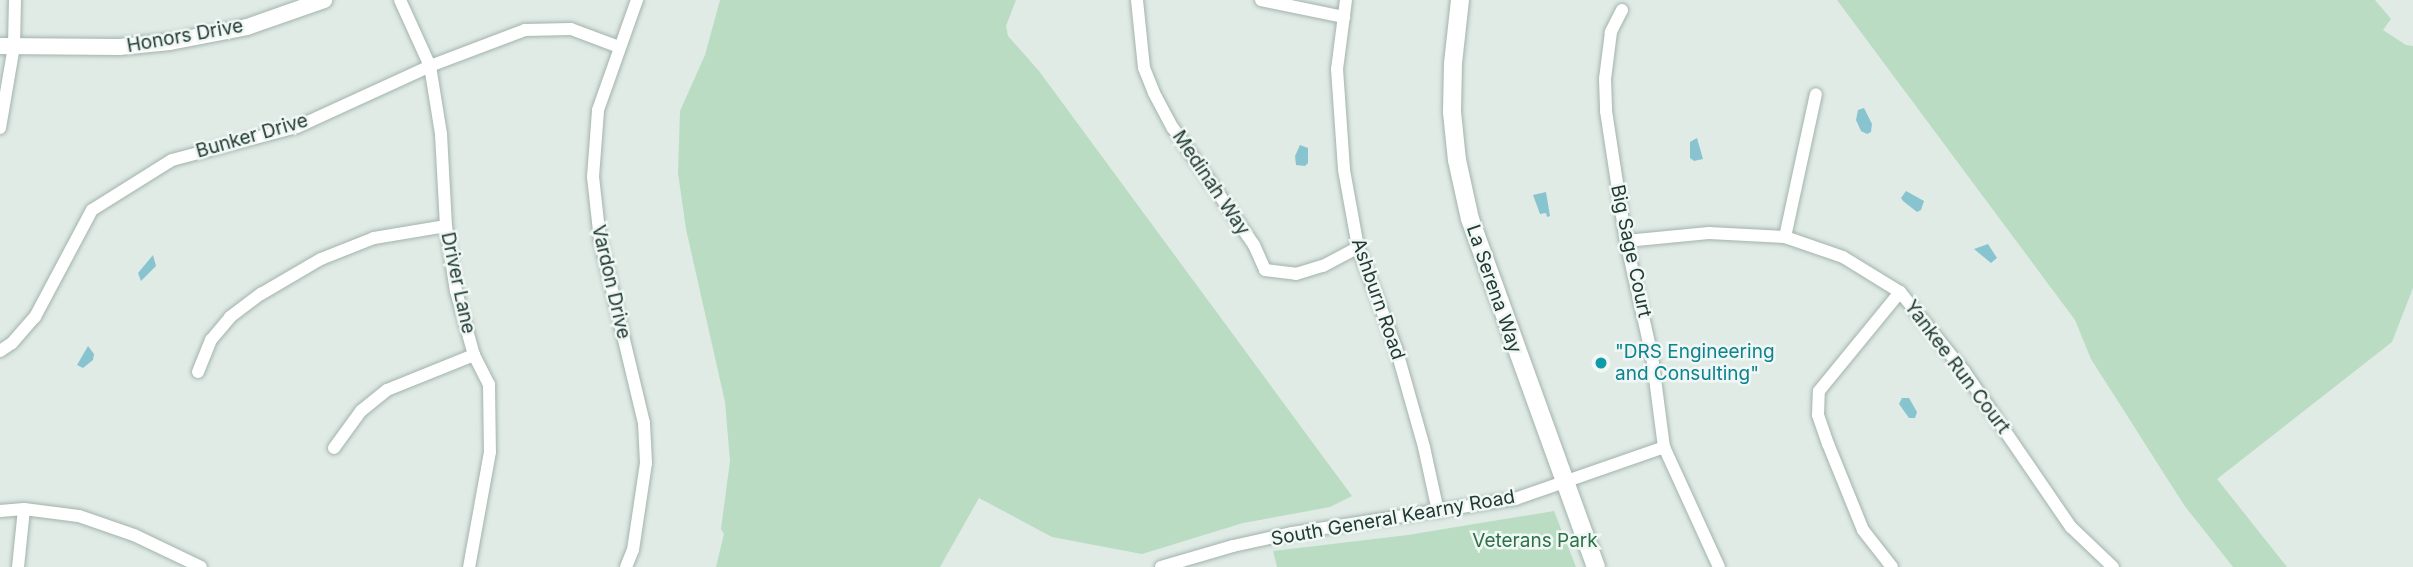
<!DOCTYPE html>
<style>
body{margin:0}
#map{position:relative;width:2413px;height:567px;overflow:hidden;background:#e0ebe6;font-family:Inter,sans-serif}
div>[style]{position:absolute}
.green>*{inset:0;background:#b9dcc3}
.water>*{inset:0;background:#88c4d0}
.roads{filter:drop-shadow(0 0 2px #a3b3ad) drop-shadow(0 0 2px #a3b3ad)}
.minor>*{height:12px;margin:-6px;padding:0 6px;transform-origin:6px;border-radius:6px;background:#fff}
.tertiary>*{height:16px;margin:-8px;padding:0 8px;transform-origin:8px;border-radius:8px;background:#fff}
.secondary>*{height:18px;margin:-9px;padding:0 9px;transform-origin:9px;border-radius:9px;background:#fff}
.dots>*{width:19px;height:19px;translate:-50% -50%;box-sizing:border-box;border:4px solid #f0f7f4;border-radius:50%}
span{translate:-50% -50%;white-space:nowrap;text-align:center;line-height:1.15;-webkit-text-stroke:5px #f0f7f4;paint-order:stroke}
.street-label{font-size:19px;color:#213b34}
.culture-label{font-size:19px;color:#0d838f}
.left{translate:0 -50%;text-align:left}
.park-label{font-size:19px;color:#2c7148}
</style>
<div id="map">
<div class="green">
<i style="clip-path:polygon(720px 0,1016px 0,1006px 26px,1008px 36px,1039px 71px,1352px 496px,1330px 507px,1243px 523px,1142px 554px,1052px 537px,979px 498px,940px 567px,716px 567px,724px 534px,721px 529px,730px 461px,725px 402px,686px 229px,678px 173px,680px 111px,705px 55px)"></i>
<i style="clip-path:polygon(1837px 0,2375px 0,2391px 19px,2383px 30px,2406px 45px,2413px 46px,2413px 288px,2392px 342px,2217px 479px,2287px 567px,2233px 567px,2184px 505px,2091px 359px,2075px 320px)"></i>
<i style="clip-path:polygon(1554px 511px,1576px 567px,1277px 567px,1273px 551px,1408px 535px)"></i>
</div>
<div class="water">
<i style="clip-path:polygon(1864px 108px,1872px 124px,1871px 132px,1867px 134px,1861px 131px,1856px 120px,1858px 110px)"></i>
<i style="clip-path:polygon(1697px 138px,1703px 159px,1694px 161px,1690px 158px,1690px 142px)"></i>
<i style="clip-path:polygon(1300px 145px,1308px 148px,1308px 163px,1305px 166px,1296px 165px,1295px 156px)"></i>
<i style="clip-path:polygon(1906px 191px,1924px 201px,1921px 210px,1917px 212px,1903px 201px,1901px 198px)"></i>
<i style="clip-path:polygon(1546px 192px,1550px 216px,1547px 217px,1546px 213px,1540px 214px,1533px 195px)"></i>
<i style="clip-path:polygon(1988px 244px,1997px 258px,1991px 263px,1974px 249px)"></i>
<i style="clip-path:polygon(153px 255px,156px 266px,141px 281px,138px 273px)"></i>
<i style="clip-path:polygon(88px 346px,94px 354px,93px 360px,83px 368px,77px 365px)"></i>
<i style="clip-path:polygon(1902px 398px,1909px 398px,1917px 412px,1915px 418px,1909px 418px,1899px 404px)"></i>
</div>
<div class="roads">
<div class="minor">
<i style="left:400px;top:0;width:72px;rotate:65.6deg"></i>
<i style="left:430px;top:66px;width:69px;rotate:80.8deg"></i>
<i style="left:441px;top:134px;width:92px;rotate:86.9deg"></i>
<i style="left:446px;top:226px;width:66px;rotate:81.3deg"></i>
<i style="left:456px;top:291px;width:66px;rotate:74.3deg"></i>
<i style="left:474px;top:355px;width:33px;rotate:63deg"></i>
<i style="left:489px;top:384px;width:68px;rotate:89.2deg"></i>
<i style="left:490px;top:452px;width:117px;rotate:100.3deg"></i>
<i style="left:1137px;top:0;width:68px;rotate:84.1deg"></i>
<i style="left:1144px;top:68px;width:27px;rotate:68deg"></i>
<i style="left:1154px;top:93px;width:40px;rotate:62deg"></i>
<i style="left:1173px;top:128px;width:142px;rotate:55.3deg"></i>
<i style="left:1254px;top:245px;width:27px;rotate:66deg"></i>
<i style="left:1265px;top:270px;width:31px;rotate:7deg"></i>
<i style="left:1296px;top:274px;width:28px;rotate:-17deg"></i>
<i style="left:1323px;top:266px;width:40px;rotate:-28deg"></i>
<i style="left:1261px;top:0;width:85px;rotate:11.6deg"></i>
<i style="left:1346px;top:0;width:70px;rotate:97.4deg"></i>
<i style="left:1337px;top:69px;width:101px;rotate:86deg"></i>
<i style="left:1344px;top:170px;width:78px;rotate:79.7deg"></i>
<i style="left:1358px;top:247px;width:108px;rotate:69.4deg"></i>
<i style="left:1396px;top:348px;width:103px;rotate:74.2deg"></i>
<i style="left:1424px;top:447px;width:66px;rotate:77.7deg"></i>
<i style="left:1622px;top:10px;width:25px;rotate:117deg"></i>
<i style="left:1611px;top:32px;width:47px;rotate:97.3deg"></i>
<i style="left:1605px;top:79px;width:32px;rotate:88deg"></i>
<i style="left:1606px;top:111px;width:132px;rotate:81.3deg"></i>
<i style="left:1626px;top:241px;width:118px;rotate:77.3deg"></i>
<i style="left:1652px;top:356px;width:92px;rotate:82.5deg"></i>
<i style="left:1664px;top:447px;width:132px;rotate:65.4deg"></i>
<i style="left:0;top:128px;width:83px;rotate:-80.3deg"></i>
<i style="left:14px;top:46px;width:46px;rotate:-88.8deg"></i>
<i style="left:1785px;top:237px;width:146px;rotate:-77.8deg"></i>
<i style="left:1626px;top:241px;width:83px;rotate:-5.5deg"></i>
<i style="left:1709px;top:233px;width:76px;rotate:3deg"></i>
<i style="left:1785px;top:237px;width:61px;rotate:19deg"></i>
<i style="left:1843px;top:257px;width:67px;rotate:31.6deg"></i>
<i style="left:1900px;top:292px;width:102px;rotate:51deg"></i>
<i style="left:1964px;top:371px;width:189px;rotate:55.6deg"></i>
<i style="left:2071px;top:527px;width:58px;rotate:43.6deg"></i>
<i style="left:0;top:351px;width:14px;rotate:-34deg"></i>
<i style="left:12px;top:343px;width:35px;rotate:-49deg"></i>
<i style="left:35px;top:317px;width:121px;rotate:-62deg"></i>
<i style="left:92px;top:210px;width:94px;rotate:-32deg"></i>
<i style="left:172px;top:160px;width:129px;rotate:-14.8deg"></i>
<i style="left:297px;top:127px;width:146px;rotate:-24.6deg"></i>
<i style="left:430px;top:66px;width:102px;rotate:-20.8deg"></i>
<i style="left:525px;top:30px;width:46px;rotate:-1.2deg"></i>
<i style="left:571px;top:29px;width:51px;rotate:20.6deg"></i>
<i style="left:198px;top:372px;width:35px;rotate:-68deg"></i>
<i style="left:211px;top:340px;width:30px;rotate:-50deg"></i>
<i style="left:230px;top:317px;width:39px;rotate:-37deg"></i>
<i style="left:261px;top:294px;width:69px;rotate:-30.3deg"></i>
<i style="left:321px;top:259px;width:57px;rotate:-21.6deg"></i>
<i style="left:374px;top:238px;width:73px;rotate:-9.5deg"></i>
<i style="left:334px;top:448px;width:46px;rotate:-53.9deg"></i>
<i style="left:361px;top:411px;width:33px;rotate:-39deg"></i>
<i style="left:387px;top:390px;width:94px;rotate:-21.9deg"></i>
<i style="left:0;top:511px;width:24px;rotate:-5deg"></i>
<i style="left:24px;top:509px;width:55px;rotate:7.3deg"></i>
<i style="left:79px;top:516px;width:58px;rotate:19.1deg"></i>
<i style="left:134px;top:535px;width:74px;rotate:25.5deg"></i>
<i style="left:18px;top:567px;width:58px;rotate:-84.1deg"></i>
<i style="left:626px;top:567px;width:18px;rotate:-68deg"></i>
<i style="left:633px;top:550px;width:88px;rotate:-81.5deg"></i>
<i style="left:646px;top:463px;width:40px;rotate:-92.9deg"></i>
<i style="left:644px;top:423px;width:188px;rotate:-103.5deg"></i>
<i style="left:600px;top:240px;width:63px;rotate:-96.3deg"></i>
<i style="left:593px;top:177px;width:67px;rotate:-85.7deg"></i>
<i style="left:598px;top:110px;width:117px;rotate:-70.5deg"></i>
<i style="left:1161px;top:567px;width:75px;rotate:-16.3deg"></i>
<i style="left:1233px;top:546px;width:60px;rotate:-12.4deg"></i>
<i style="left:1292px;top:533px;width:226px;rotate:-8.7deg"></i>
<i style="left:1515px;top:499px;width:158px;rotate:-19.2deg"></i>
<i style="left:1892px;top:567px;width:47px;rotate:-128.1deg"></i>
<i style="left:1863px;top:530px;width:93px;rotate:-112.1deg"></i>
<i style="left:1828px;top:444px;width:31px;rotate:-109deg"></i>
<i style="left:1818px;top:415px;width:24px;rotate:-88deg"></i>
<i style="left:1819px;top:391px;width:128px;rotate:-50.7deg"></i>
</div>
<div class="tertiary">
<i style="left:0;top:46px;width:119px;rotate:0.5deg"></i>
<i style="left:119px;top:47px;width:51px;rotate:-5.6deg"></i>
<i style="left:170px;top:42px;width:78px;rotate:-11deg"></i>
<i style="left:247px;top:27px;width:82px;rotate:-19.3deg"></i>
</div>
<div class="secondary">
<i style="left:1460px;top:0;width:63px;rotate:96.3deg"></i>
<i style="left:1453px;top:63px;width:49px;rotate:91.2deg"></i>
<i style="left:1452px;top:112px;width:48px;rotate:84.1deg"></i>
<i style="left:1457px;top:160px;width:60px;rotate:77.6deg"></i>
<i style="left:1470px;top:219px;width:370px;rotate:70.1deg"></i>
</div>
</div>
<div class="dots">
<i style="left:1601px;top:363px;background:#0f9aa8"></i>
</div>
<div class="street-label">
<span style="left:185px;top:36px;rotate:-10deg">Honors Drive</span>
<span style="left:252px;top:136px;rotate:-16deg">Bunker Drive</span>
<span style="left:1211px;top:183px;rotate:56deg">Medinah Way</span>
<span style="left:1631px;top:251px;rotate:78deg">Big Sage Court</span>
<span style="left:611px;top:282px;rotate:77deg">Vardon Drive</span>
<span style="left:458px;top:283px;rotate:78deg">Driver Lane</span>
<span style="left:1494px;top:289px;rotate:71deg">La Serena Way</span>
<span style="left:1378px;top:299px;rotate:71deg">Ashburn Road</span>
<span style="left:1957px;top:367px;rotate:53deg">Yankee Run Court</span>
<span style="left:1393px;top:518px;rotate:-10deg">South General Kearny Road</span>
</div>
<div class="culture-label">
<span class="left" style="left:1615px;top:363px">"DRS Engineering<br>and Consulting"</span>
</div>
<div class="park-label">
<span style="left:1535px;top:541px">Veterans Park</span>
</div>
</div>
